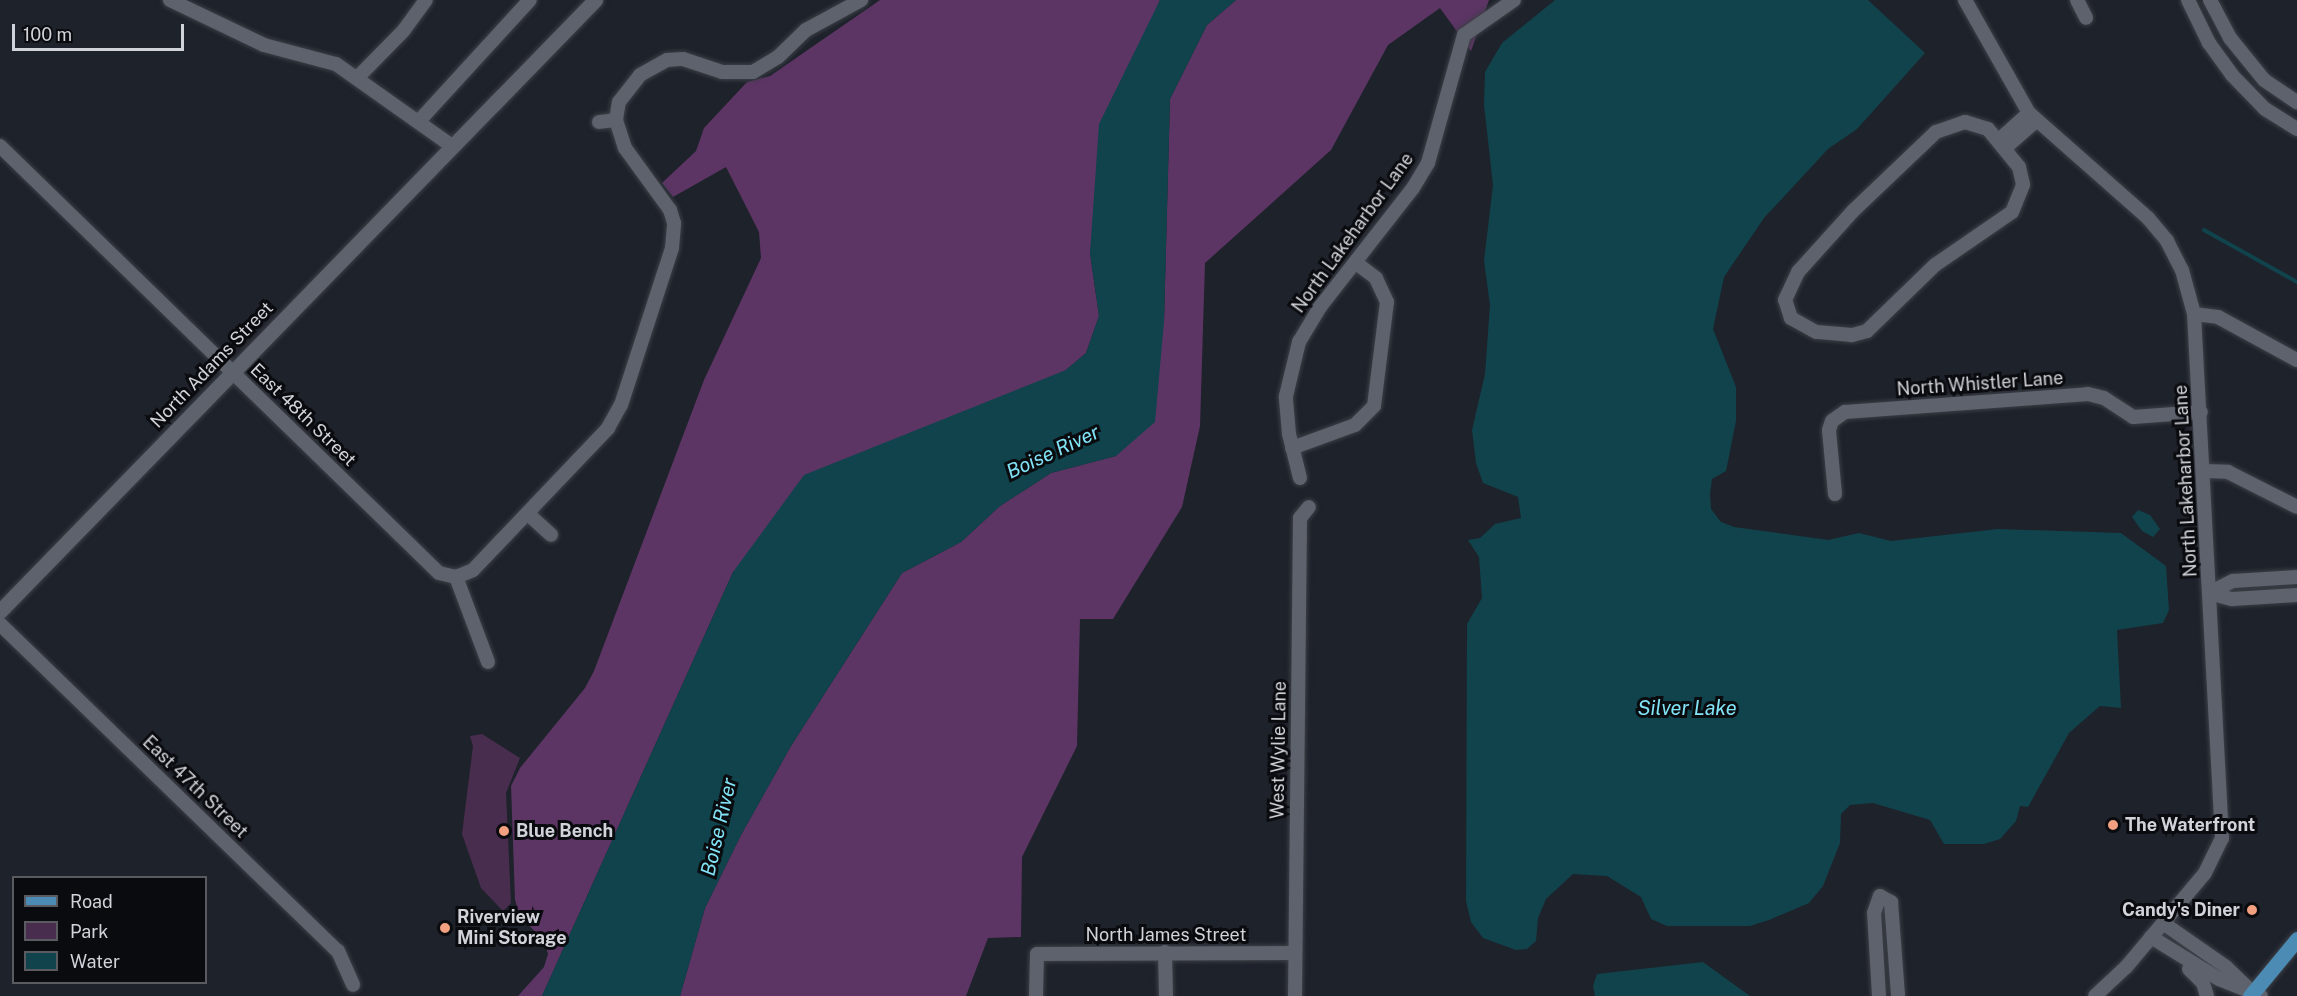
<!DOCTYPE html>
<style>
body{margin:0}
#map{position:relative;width:2297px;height:996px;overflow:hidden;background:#1e222b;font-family:"Public Sans",sans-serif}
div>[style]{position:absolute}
.green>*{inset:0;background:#492d4f}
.forest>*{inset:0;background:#5c3564}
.water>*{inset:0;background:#10434c}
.stream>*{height:4px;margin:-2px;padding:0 2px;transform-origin:2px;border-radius:2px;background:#10434c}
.roads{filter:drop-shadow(0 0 2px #3c3f46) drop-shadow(0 0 2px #3c3f46)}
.minor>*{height:14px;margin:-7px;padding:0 7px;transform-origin:7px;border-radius:7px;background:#5d626d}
.tertiary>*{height:15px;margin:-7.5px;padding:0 7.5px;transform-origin:7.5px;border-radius:7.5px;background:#5d626d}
.primary>*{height:15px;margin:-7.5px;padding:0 7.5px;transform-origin:7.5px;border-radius:7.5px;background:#4c8bb3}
.dots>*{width:16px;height:16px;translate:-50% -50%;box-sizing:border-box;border:3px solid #0a0b0f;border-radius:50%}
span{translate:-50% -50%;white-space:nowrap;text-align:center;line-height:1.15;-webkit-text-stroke:6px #0a0b0f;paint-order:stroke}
.street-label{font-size:18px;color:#d0d3d9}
.poi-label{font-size:18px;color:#d0d3d9;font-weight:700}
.left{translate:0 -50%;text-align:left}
.right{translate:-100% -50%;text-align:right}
.water-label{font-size:20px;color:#82e4f7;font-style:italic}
.legend{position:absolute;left:12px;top:876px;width:195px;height:108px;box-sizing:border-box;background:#0a0b0f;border:2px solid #595b60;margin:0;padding:8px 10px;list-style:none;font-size:18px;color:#d0d3d9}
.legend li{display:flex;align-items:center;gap:12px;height:30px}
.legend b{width:30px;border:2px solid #595b60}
.scale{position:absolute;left:12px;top:24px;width:172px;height:27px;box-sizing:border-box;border:3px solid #d0d3d9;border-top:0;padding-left:8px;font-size:18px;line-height:21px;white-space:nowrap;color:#d0d3d9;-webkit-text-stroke:4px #0a0b0f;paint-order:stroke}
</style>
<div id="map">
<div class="green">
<i style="clip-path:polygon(482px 734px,520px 758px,506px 793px,511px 903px,503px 911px,481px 888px,462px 834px,473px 746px,470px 736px)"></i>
</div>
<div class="forest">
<i style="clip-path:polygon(880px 0,1160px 0,1151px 21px,1090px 253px,1099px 316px,1086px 353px,1066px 370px,733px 572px,542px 996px,518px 996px,544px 967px,548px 954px,545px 943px,520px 915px,515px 900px,511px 786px,520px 768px,585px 688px,594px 671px,704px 380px,761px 258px,759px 232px,726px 167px,673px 197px,662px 183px,696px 151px,704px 128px,747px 82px,770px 76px)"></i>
<i style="clip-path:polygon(1236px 0,1489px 0,1471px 51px,1440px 8px,1388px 45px,1331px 150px,1205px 263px,1200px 426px,1182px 507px,1113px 619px,1080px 619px,1077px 746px,1022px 857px,1021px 937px,988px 938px,966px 996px,680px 996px,705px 908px,741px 835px,791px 746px,902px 573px,961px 542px,1000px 506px,1051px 473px,1116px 456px,1164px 322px,1170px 99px,1207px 25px)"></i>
</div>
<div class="water">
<i style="clip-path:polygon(1160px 0,1236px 0,1207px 25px,1170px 99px,1164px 322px,1155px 422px,1116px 456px,1051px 473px,1000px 506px,961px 542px,902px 573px,791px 746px,741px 835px,705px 908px,680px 996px,542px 996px,733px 572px,804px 475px,1066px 370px,1086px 353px,1099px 316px,1090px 253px,1099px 124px)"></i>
<i style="clip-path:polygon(1555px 0,1868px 0,1925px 53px,1857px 129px,1828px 149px,1764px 218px,1724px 277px,1713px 329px,1736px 387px,1736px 421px,1726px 471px,1712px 479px,1710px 494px,1711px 509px,1721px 522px,1734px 527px,1828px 540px,1859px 533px,1891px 541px,1998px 529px,2121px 533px,2166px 566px,2169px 610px,2163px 623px,2117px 630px,2121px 708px,2100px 706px,2069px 733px,2028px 807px,2020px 806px,2016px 821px,2000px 839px,1984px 844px,1944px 844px,1930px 820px,1873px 803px,1850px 805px,1841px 814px,1840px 843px,1823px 886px,1809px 903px,1769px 920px,1750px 926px,1667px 926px,1651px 919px,1641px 897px,1607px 876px,1573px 874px,1546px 899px,1538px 918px,1536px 941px,1527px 949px,1516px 950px,1483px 938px,1471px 922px,1466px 901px,1467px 624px,1482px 598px,1479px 557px,1468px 540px,1480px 538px,1495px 524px,1521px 518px,1518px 497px,1483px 483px,1476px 463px,1472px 430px,1485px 374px,1490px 305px,1484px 261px,1493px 185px,1484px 105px,1485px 72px,1502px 43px)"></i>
<i style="clip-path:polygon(2138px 510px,2150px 515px,2160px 529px,2153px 537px,2142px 531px,2132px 517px)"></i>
<i style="clip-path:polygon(1703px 962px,1750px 996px,1595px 996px,1593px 986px,1597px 974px)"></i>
</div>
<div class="stream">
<i style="left:2204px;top:230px;width:107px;rotate:29.2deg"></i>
</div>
<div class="roads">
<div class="minor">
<i style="left:170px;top:0;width:104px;rotate:25.6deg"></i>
<i style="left:264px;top:45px;width:74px;rotate:14.8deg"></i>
<i style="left:336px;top:64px;width:142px;rotate:35.3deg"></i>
<i style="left:1965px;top:0;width:130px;rotate:60.5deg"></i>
<i style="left:2029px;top:113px;width:159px;rotate:41.4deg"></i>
<i style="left:2148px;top:218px;width:30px;rotate:50deg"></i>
<i style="left:2167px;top:241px;width:33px;rotate:63deg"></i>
<i style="left:2182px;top:270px;width:46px;rotate:74.7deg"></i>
<i style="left:2194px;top:314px;width:525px;rotate:86.94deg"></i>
<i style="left:2222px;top:838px;width:39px;rotate:116deg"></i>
<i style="left:2205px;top:873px;width:123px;rotate:130deg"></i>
<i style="left:2126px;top:967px;width:42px;rotate:136.9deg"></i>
<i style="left:2077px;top:0;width:20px;rotate:63deg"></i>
<i style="left:2188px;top:0;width:48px;rotate:64deg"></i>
<i style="left:2209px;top:43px;width:39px;rotate:54deg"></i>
<i style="left:2232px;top:75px;width:47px;rotate:45.9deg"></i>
<i style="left:2265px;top:109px;width:38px;rotate:32deg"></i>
<i style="left:2210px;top:0;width:43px;rotate:62.2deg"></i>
<i style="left:2230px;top:38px;width:54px;rotate:51deg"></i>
<i style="left:2264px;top:80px;width:40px;rotate:34deg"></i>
<i style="left:359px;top:76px;width:64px;rotate:-45.6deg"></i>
<i style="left:404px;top:30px;width:37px;rotate:-54deg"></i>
<i style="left:419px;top:121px;width:164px;rotate:-47.5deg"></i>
<i style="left:599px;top:122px;width:17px;rotate:-7deg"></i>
<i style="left:1965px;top:122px;width:24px;rotate:17deg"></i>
<i style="left:1988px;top:129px;width:49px;rotate:50.8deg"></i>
<i style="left:2019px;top:167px;width:18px;rotate:77deg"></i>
<i style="left:2023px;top:185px;width:29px;rotate:112deg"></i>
<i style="left:2012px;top:212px;width:93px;rotate:145.5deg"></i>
<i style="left:1935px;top:265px;width:95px;rotate:135.9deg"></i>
<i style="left:1867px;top:331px;width:16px;rotate:165deg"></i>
<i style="left:1852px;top:335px;width:36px;rotate:-175deg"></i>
<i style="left:1816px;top:332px;width:29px;rotate:-151deg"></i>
<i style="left:1791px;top:318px;width:19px;rotate:-108deg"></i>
<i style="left:1785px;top:300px;width:31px;rotate:-65deg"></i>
<i style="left:1798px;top:272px;width:82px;rotate:-48deg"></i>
<i style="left:1853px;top:211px;width:115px;rotate:-43.6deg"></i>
<i style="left:1936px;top:132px;width:31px;rotate:-19deg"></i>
<i style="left:1999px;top:140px;width:40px;rotate:-42deg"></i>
<i style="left:0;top:146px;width:612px;rotate:44.21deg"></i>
<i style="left:439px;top:573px;width:17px;rotate:13deg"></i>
<i style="left:2005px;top:148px;width:41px;rotate:-41.1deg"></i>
<i style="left:2194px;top:314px;width:24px;rotate:7deg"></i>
<i style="left:2218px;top:317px;width:90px;rotate:28.6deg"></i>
<i style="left:1292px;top:448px;width:67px;rotate:-20.1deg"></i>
<i style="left:1355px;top:425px;width:27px;rotate:-45deg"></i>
<i style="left:1374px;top:406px;width:105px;rotate:-82.9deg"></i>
<i style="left:1387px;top:302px;width:26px;rotate:-115deg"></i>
<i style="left:1376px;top:278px;width:26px;rotate:-143deg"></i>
<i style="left:2205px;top:471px;width:23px;rotate:2deg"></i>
<i style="left:2228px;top:472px;width:77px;rotate:26.9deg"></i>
<i style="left:1300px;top:478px;width:45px;rotate:-104deg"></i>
<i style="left:1289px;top:434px;width:38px;rotate:-95deg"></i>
<i style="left:1286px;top:396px;width:56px;rotate:-76.5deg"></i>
<i style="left:1299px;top:342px;width:41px;rotate:-59deg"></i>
<i style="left:1320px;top:307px;width:151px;rotate:-52deg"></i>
<i style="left:1413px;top:188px;width:29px;rotate:-59deg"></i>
<i style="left:1428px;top:163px;width:133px;rotate:-74.3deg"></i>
<i style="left:1464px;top:35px;width:61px;rotate:-35deg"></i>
<i style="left:1835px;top:494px;width:64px;rotate:-95.4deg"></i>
<i style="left:1829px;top:430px;width:9px;rotate:-72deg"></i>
<i style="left:1832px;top:421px;width:16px;rotate:-35deg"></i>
<i style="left:1845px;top:412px;width:244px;rotate:-4.2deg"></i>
<i style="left:2088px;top:394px;width:16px;rotate:14deg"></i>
<i style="left:2104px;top:398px;width:35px;rotate:33deg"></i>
<i style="left:2133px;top:417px;width:68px;rotate:-4.2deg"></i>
<i style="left:528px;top:514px;width:31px;rotate:42deg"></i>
<i style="left:2209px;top:593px;width:27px;rotate:-27deg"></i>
<i style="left:2233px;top:581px;width:64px;rotate:-3.6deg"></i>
<i style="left:2209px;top:593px;width:24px;rotate:15deg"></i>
<i style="left:2232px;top:599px;width:65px;rotate:-3.5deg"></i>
<i style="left:0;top:624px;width:470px;rotate:44.1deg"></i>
<i style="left:338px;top:951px;width:37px;rotate:66deg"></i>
<i style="left:488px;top:662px;width:91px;rotate:-110.6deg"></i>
<i style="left:456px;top:577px;width:18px;rotate:-22deg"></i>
<i style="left:473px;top:570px;width:196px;rotate:-46.4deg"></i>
<i style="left:608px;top:428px;width:26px;rotate:-61deg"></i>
<i style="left:621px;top:405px;width:165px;rotate:-72deg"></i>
<i style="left:672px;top:248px;width:25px;rotate:-85deg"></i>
<i style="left:674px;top:223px;width:14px;rotate:-107deg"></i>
<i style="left:670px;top:210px;width:77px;rotate:-126deg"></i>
<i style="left:625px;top:148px;width:29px;rotate:-108deg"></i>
<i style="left:616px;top:120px;width:18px;rotate:-81deg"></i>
<i style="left:619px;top:102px;width:34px;rotate:-52deg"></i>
<i style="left:640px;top:75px;width:31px;rotate:-29deg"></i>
<i style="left:667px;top:60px;width:16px;rotate:-4deg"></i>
<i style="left:683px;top:59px;width:41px;rotate:18.4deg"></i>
<i style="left:722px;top:72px;width:31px"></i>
<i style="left:753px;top:72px;width:29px;rotate:-31deg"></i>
<i style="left:778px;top:57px;width:39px;rotate:-44deg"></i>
<i style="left:806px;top:30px;width:63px;rotate:-28.6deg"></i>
<i style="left:2163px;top:923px;width:77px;rotate:34.9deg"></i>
<i style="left:2226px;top:967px;width:29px;rotate:44deg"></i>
<i style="left:2151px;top:937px;width:80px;rotate:31.7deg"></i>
<i style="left:2219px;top:979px;width:45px;rotate:22deg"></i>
<i style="left:1165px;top:952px;width:44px;rotate:88.7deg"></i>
<i style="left:2189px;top:969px;width:20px;rotate:45deg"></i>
<i style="left:2203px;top:983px;width:14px;rotate:73deg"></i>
<i style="left:1036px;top:996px;width:42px;rotate:-88.6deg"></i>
<i style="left:1037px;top:954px;width:258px;rotate:-0.2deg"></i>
<i style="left:1295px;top:996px;width:478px;rotate:-89.4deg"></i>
<i style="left:1300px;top:518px;width:14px;rotate:-51deg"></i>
<i style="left:1879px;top:996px;width:83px;rotate:-93.4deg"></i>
<i style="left:1874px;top:913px;width:18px;rotate:-71deg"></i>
<i style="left:1880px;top:896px;width:13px;rotate:29deg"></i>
<i style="left:1891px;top:902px;width:94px;rotate:85.7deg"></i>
</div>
<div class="tertiary">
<i style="left:0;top:611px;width:853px;rotate:-45.76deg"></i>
</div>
<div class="primary">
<i style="left:2250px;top:996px;width:74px;rotate:-50.5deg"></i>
</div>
</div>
<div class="dots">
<i style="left:2113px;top:825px;background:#f2a080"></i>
<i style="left:504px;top:831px;background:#f2a080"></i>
<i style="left:2252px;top:910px;background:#f2a080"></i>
<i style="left:445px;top:928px;background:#f2a080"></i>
</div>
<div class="street-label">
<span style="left:1353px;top:233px;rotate:-54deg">North Lakeharbor Lane</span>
<span style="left:212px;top:365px;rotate:-46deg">North Adams Street</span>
<span style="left:1980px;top:384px;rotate:-4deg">North Whistler Lane</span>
<span style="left:303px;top:415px;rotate:44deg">East 48th Street</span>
<span style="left:2186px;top:481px;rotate:-93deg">North Lakeharbor Lane</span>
<span style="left:1279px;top:750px;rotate:-89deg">West Wylie Lane</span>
<span style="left:195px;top:787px;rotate:44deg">East 47th Street</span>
<span style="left:1166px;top:935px">North James Street</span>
</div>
<div class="poi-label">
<span class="left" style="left:2125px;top:825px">The Waterfront</span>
<span class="left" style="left:516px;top:831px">Blue Bench</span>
<span class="right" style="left:2240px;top:910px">Candy's Diner</span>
<span class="left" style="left:457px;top:928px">Riverview<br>Mini Storage</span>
</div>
<div class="water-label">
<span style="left:1053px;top:452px;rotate:-25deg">Boise River</span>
<span style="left:1687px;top:708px">Silver Lake</span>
<span style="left:719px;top:827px;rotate:-77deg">Boise River</span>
</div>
<ul class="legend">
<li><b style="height:8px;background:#4c8bb3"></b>Road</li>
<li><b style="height:16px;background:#492d4f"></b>Park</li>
<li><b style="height:16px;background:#10434c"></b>Water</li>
</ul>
<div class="scale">100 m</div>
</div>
